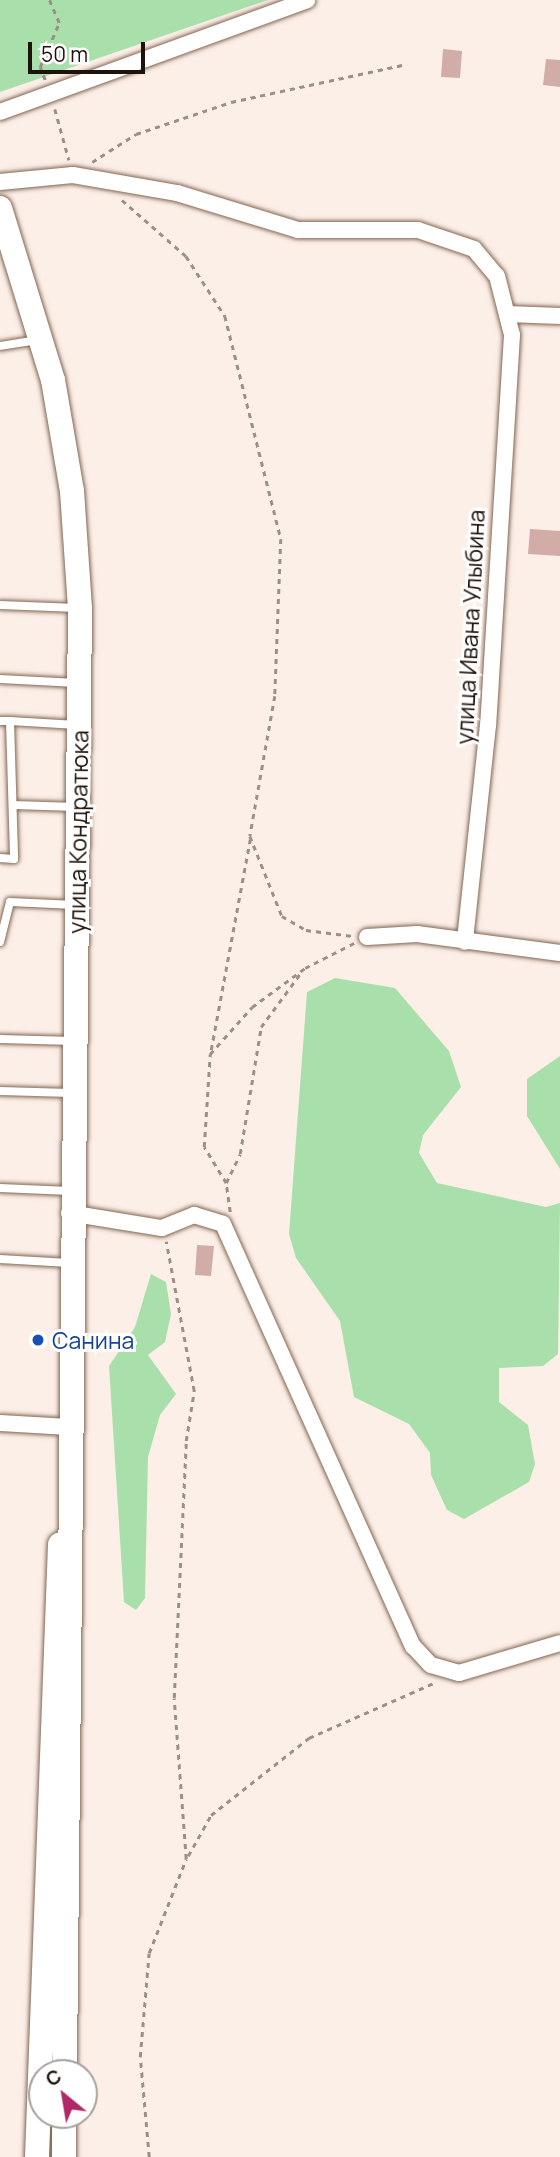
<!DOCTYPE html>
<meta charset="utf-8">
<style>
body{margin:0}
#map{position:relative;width:560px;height:2157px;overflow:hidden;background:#fcefe7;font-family:Manrope,sans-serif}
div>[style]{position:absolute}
.green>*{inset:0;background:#a9dfaa}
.building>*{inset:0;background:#d2aca6}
.path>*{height:2.5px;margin-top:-1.25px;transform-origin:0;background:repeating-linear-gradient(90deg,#9c8f88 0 5px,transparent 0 10px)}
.roads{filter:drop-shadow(0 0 2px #826653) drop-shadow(0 0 2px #826653)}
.lane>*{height:8px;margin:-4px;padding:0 4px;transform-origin:4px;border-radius:4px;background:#fff}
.street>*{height:16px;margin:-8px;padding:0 8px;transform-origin:8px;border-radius:8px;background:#fff}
.primary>*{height:24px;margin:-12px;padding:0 12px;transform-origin:12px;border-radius:12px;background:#fff}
.dots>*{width:19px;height:19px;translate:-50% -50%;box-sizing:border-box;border:4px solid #fff;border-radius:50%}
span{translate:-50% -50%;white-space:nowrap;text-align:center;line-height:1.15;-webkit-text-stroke:6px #fff;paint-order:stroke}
.street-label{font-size:23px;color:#1e130c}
.transit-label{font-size:23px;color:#164399}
.left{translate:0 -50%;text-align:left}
.north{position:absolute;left:28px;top:2059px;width:70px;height:70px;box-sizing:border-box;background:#fff;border:2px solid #a5a19e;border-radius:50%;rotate:330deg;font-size:19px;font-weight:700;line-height:28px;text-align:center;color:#1e130c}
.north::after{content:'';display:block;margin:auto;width:24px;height:32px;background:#b12868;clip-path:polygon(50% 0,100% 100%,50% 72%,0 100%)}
.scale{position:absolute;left:28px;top:42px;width:117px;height:32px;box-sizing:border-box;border:4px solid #1e130c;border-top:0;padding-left:9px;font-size:21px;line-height:24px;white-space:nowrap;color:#1e130c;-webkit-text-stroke:5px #fff;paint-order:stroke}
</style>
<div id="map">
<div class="green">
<i style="clip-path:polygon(0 0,268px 0,0 92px)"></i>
<i style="clip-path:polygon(335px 978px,395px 988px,449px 1051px,461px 1087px,423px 1135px,419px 1153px,437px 1183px,546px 1207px,560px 1203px,558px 1354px,543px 1366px,499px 1368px,499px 1402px,528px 1425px,535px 1464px,529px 1482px,464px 1519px,447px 1510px,431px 1475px,430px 1453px,409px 1424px,354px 1397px,340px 1321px,296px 1258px,289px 1234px,307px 992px)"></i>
<i style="clip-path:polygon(560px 1056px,560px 1169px,527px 1116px,527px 1079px)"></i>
<i style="clip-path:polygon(151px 1274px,166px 1282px,171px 1314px,165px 1342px,148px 1355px,176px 1394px,160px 1415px,148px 1457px,145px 1598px,136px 1610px,124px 1602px,109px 1366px,135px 1327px)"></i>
</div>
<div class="building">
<i style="clip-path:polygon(443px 49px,462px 51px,460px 78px,441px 77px)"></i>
<i style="clip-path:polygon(546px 59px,560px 60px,560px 87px,543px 85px)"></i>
<i style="clip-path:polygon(530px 529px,560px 531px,560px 556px,528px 554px)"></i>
<i style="clip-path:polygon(197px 1245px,214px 1246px,211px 1276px,195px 1275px)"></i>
</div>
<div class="path">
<i style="left:45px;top:80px;width:14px;rotate:-111deg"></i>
<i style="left:40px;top:67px;width:48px;rotate:-66.6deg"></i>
<i style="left:59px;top:23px;width:25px;rotate:-113deg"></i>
<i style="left:55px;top:109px;width:53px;rotate:74.6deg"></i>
<i style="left:92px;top:162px;width:52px;rotate:-32.5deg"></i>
<i style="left:136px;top:134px;width:100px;rotate:-18.6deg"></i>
<i style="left:231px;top:102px;width:180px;rotate:-12.2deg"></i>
<i style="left:122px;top:200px;width:85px;rotate:41.2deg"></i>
<i style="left:186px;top:256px;width:72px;rotate:57deg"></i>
<i style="left:225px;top:316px;width:230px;rotate:75.9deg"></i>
<i style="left:281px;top:539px;width:157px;rotate:92.2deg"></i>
<i style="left:275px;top:696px;width:142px;rotate:100.1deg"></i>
<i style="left:250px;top:836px;width:86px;rotate:68.2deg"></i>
<i style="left:282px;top:916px;width:28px;rotate:30deg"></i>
<i style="left:306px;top:930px;width:47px;rotate:7.3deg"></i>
<i style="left:211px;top:1050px;width:214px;rotate:-79.5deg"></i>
<i style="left:226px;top:1183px;width:32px;rotate:-64deg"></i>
<i style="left:240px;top:1154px;width:129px;rotate:-80.6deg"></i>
<i style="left:261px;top:1027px;width:66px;rotate:-53.7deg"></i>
<i style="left:230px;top:1212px;width:29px;rotate:-98deg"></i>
<i style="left:226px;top:1183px;width:42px;rotate:-121.4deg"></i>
<i style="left:204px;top:1147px;width:93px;rotate:-86.3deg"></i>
<i style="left:210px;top:1054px;width:63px;rotate:-48.2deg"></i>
<i style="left:252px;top:1007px;width:66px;rotate:-36.3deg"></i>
<i style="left:305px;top:968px;width:55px;rotate:-27deg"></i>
<i style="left:188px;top:1856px;width:47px;rotate:-60.7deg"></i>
<i style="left:211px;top:1815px;width:125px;rotate:-38.2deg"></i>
<i style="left:309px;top:1738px;width:139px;rotate:-23.8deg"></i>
<i style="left:149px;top:2157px;width:100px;rotate:-95.1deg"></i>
<i style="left:140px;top:2057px;width:104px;rotate:-85.1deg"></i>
<i style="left:149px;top:1953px;width:101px;rotate:-68.5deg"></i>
<i style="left:186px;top:1859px;width:161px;rotate:-94.3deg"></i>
<i style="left:174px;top:1698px;width:257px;rotate:-87.3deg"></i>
<i style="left:186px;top:1441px;width:51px;rotate:-80.9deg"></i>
<i style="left:194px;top:1391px;width:152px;rotate:-100.6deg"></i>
</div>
<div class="roads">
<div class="lane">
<i style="left:0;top:346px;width:39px;rotate:-9deg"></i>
<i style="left:0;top:605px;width:77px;rotate:2.2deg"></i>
<i style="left:0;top:679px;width:77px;rotate:3deg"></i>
<i style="left:0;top:721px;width:10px"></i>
<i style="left:10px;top:721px;width:138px;rotate:88.3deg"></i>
<i style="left:14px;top:859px;width:14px;rotate:-176deg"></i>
<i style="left:10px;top:721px;width:67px;rotate:3.4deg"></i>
<i style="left:13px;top:805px;width:63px;rotate:1.8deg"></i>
<i style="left:0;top:942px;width:41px;rotate:-76deg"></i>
<i style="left:10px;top:902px;width:65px;rotate:2.6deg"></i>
<i style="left:0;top:1039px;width:74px;rotate:1.5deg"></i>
<i style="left:0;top:1091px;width:71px;rotate:1.6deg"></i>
<i style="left:0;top:1188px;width:70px;rotate:2.5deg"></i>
<i style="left:0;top:1259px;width:69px;rotate:3.3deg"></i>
</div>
<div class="street">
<i style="left:0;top:112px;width:327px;rotate:-20deg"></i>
<i style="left:0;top:182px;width:73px;rotate:-5.5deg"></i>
<i style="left:73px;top:175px;width:106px;rotate:9.8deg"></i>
<i style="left:177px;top:193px;width:127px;rotate:17deg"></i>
<i style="left:298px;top:230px;width:120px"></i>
<i style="left:418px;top:230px;width:59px;rotate:18.7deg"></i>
<i style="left:474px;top:249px;width:35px;rotate:50deg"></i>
<i style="left:497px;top:276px;width:61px;rotate:75.7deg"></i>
<i style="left:512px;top:335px;width:391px;rotate:93.5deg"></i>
<i style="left:488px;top:725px;width:218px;rotate:96.1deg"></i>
<i style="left:507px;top:314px;width:53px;rotate:2.2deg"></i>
<i style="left:367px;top:937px;width:50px;rotate:-3.4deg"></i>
<i style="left:417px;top:934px;width:144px;rotate:7.6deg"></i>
<i style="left:69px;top:1213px;width:94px;rotate:9.2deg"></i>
<i style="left:162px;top:1228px;width:35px;rotate:-22deg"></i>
<i style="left:194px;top:1215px;width:30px;rotate:17deg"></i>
<i style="left:223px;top:1224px;width:463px;rotate:65.8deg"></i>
<i style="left:413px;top:1646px;width:26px;rotate:47deg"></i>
<i style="left:431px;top:1665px;width:29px;rotate:16deg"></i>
<i style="left:459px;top:1673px;width:105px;rotate:-16.5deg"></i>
<i style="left:0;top:1423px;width:69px;rotate:3.3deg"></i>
</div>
<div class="primary">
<i style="left:0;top:208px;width:180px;rotate:72.9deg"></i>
<i style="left:53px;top:380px;width:113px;rotate:80.3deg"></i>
<i style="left:72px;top:491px;width:117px;rotate:86.1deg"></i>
<i style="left:80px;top:608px;width:1465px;rotate:90.59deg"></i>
<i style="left:37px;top:2157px;width:613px;rotate:-87.85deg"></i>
<i style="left:64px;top:2157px;width:42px;rotate:-90deg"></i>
</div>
</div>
<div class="dots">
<i style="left:38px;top:1340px;background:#1a4fb4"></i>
</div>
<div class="street-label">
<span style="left:470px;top:627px;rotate:-87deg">улица Ивана Улыбина</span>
<span style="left:78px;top:832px;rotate:-89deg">улица Кондратюка</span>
</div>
<div class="transit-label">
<span class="left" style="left:52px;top:1340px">Санина</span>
</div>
<div class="north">С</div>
<div class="scale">50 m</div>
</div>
